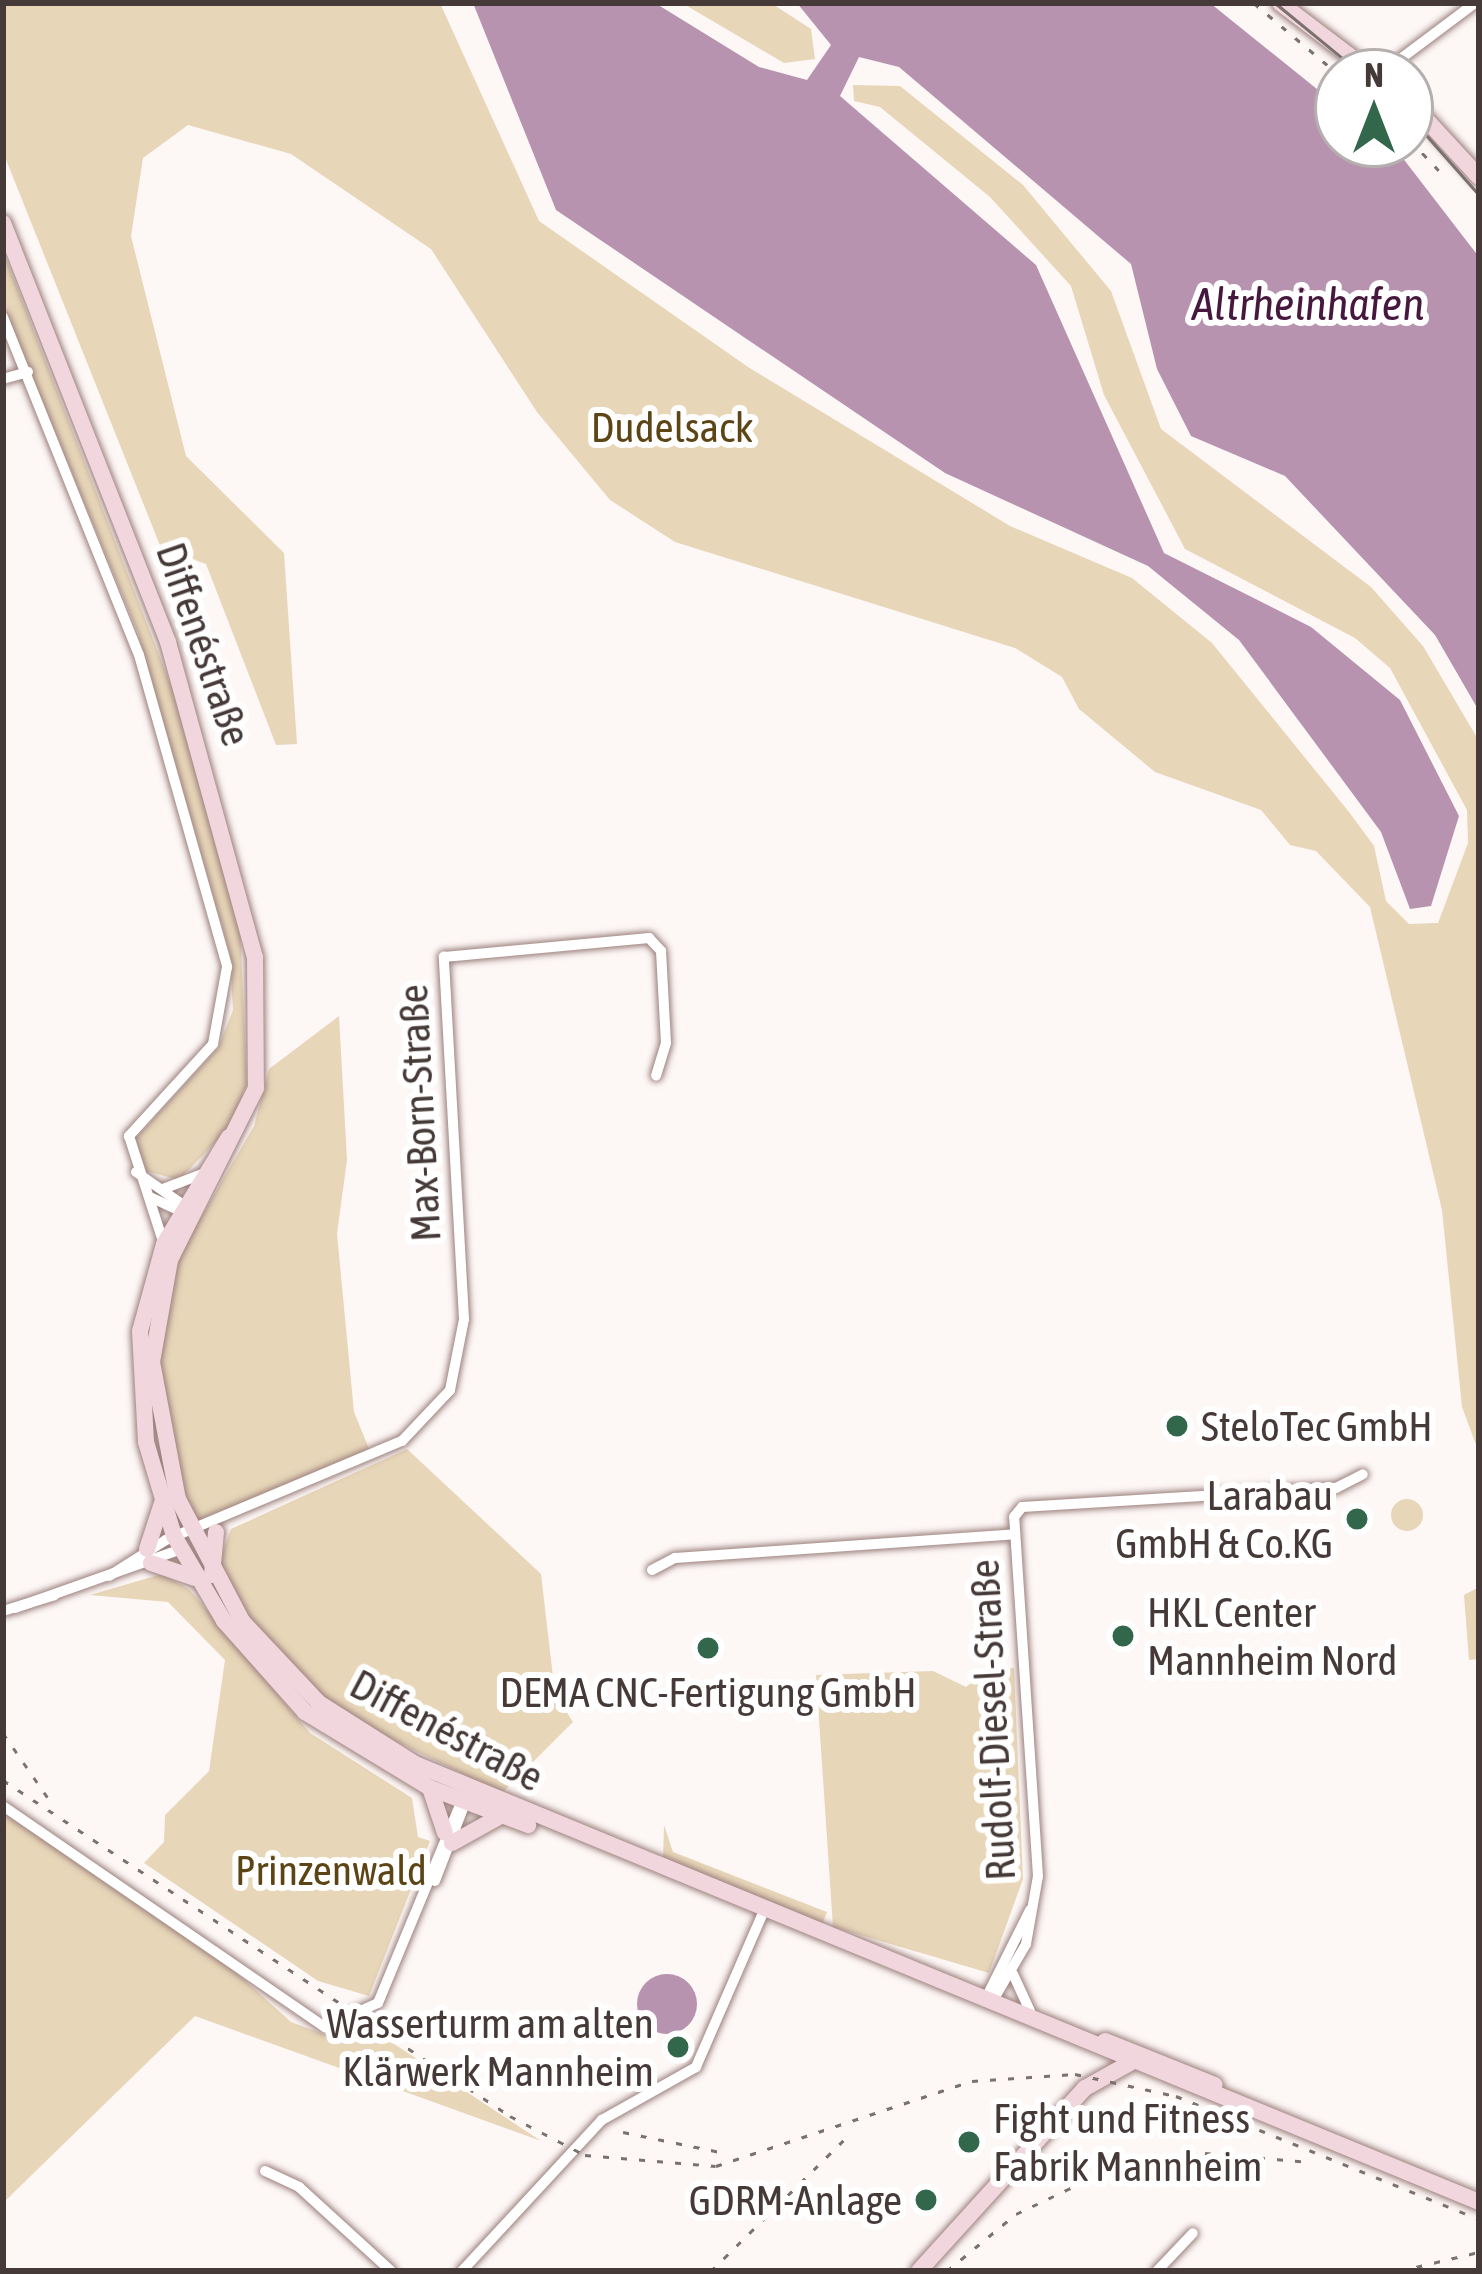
<!DOCTYPE html>
<meta charset="utf-8">
<style>
body{margin:0}
#map{position:relative;width:1482px;height:2274px;overflow:hidden;background:#fdf7f6;font-family:"Asap Condensed",sans-serif}
div>[style]{position:absolute}
.green>*{inset:0;background:#e8d6b9}
.round{border-radius:50%}
.water>*{inset:0;background:#b793af}
.roads{filter:drop-shadow(0 0 3px #9c817d) drop-shadow(0 0 3px #9c817d)}
.street>*{height:10px;margin:-5px;padding:0 5px;transform-origin:5px;border-radius:5px;background:#fff}
.secondary>*{height:16px;margin:-8px;padding:0 8px;transform-origin:8px;border-radius:8px;background:#f1d6de}
.tram>*{height:3px;margin:-1.5px;padding:0 1.5px;transform-origin:1.5px;border-radius:1.5px;background:#7b716f}
.rail>*{height:3px;margin-top:-1.5px;transform-origin:0;background:repeating-linear-gradient(90deg,#7b716f 0 6px,transparent 0 18px)}
.dots>*{width:33px;height:33px;translate:-50% -50%;box-sizing:border-box;border:6px solid #fff;border-radius:50%}
span{translate:-50% -50%;white-space:nowrap;text-align:center;line-height:1.15;-webkit-text-stroke:12px #fff;paint-order:stroke}
.park-label{font-size:42px;color:#5c4415}
.street-label{font-size:42px;color:#463a38}
.poi-label{font-size:42px;color:#463a38}
.left{translate:0 -50%;text-align:left}
.right{translate:-100% -50%;text-align:right}
.water-label{font-size:45px;color:#46183e;font-style:italic}
.frame{position:absolute;inset:0;border:6px solid #463a38;pointer-events:none}
.north{position:absolute;left:1314px;top:48px;width:120px;height:120px;box-sizing:border-box;background:#fff;border:3px solid #b5b0af;border-radius:50%;rotate:0deg;font-size:33px;font-weight:700;line-height:48px;text-align:center;color:#463a38}
.north::after{content:'';display:block;margin:auto;width:42px;height:54px;background:#32674c;clip-path:polygon(50% 0,100% 100%,50% 72%,0 100%)}
</style>
<div id="map">
<div class="green">
<i style="clip-path:polygon(3px 3px,440px 3px,539px 221px,748px 367px,1010px 526px,1132px 578px,1212px 643px,1349px 812px,1374px 846px,1386px 901px,1409px 924px,1438px 923px,1468px 843px,1467px 810px,1390px 668px,1355px 638px,1185px 549px,1104px 395px,1071px 286px,990px 197px,880px 107px,854px 101px,853px 85px,900px 86px,1023px 185px,1111px 291px,1161px 429px,1371px 587px,1423px 646px,1479px 741px,1479px 1453px,1462px 1407px,1442px 1210px,1370px 907px,1316px 851px,1290px 845px,1261px 810px,1155px 772px,1079px 709px,1062px 677px,1015px 648px,675px 542px,610px 500px,537px 412px,431px 249px,291px 154px,188px 125px,143px 158px,131px 236px,186px 456px,284px 553px,297px 744px,276px 745px,206px 564px,161px 548px,3px 152px)"></i>
<i style="clip-path:polygon(682px 3px,771px 3px,811px 29px,815px 59px,784px 63px)"></i>
<i style="clip-path:polygon(3px 251px,187px 727px,240px 926px,247px 1083px,230px 1127px,179px 1180px,142px 1170px,136px 1138px,218px 1048px,233px 1010px,230px 954px,138px 633px,3px 306px)"></i>
<i style="clip-path:polygon(339px 1016px,347px 1160px,337px 1234px,354px 1412px,372px 1456px,189px 1531px,158px 1355px,175px 1262px,254px 1126px,269px 1069px)"></i>
<i style="clip-path:polygon(407px 1449px,541px 1574px,555px 1694px,573px 1722px,502px 1793px,346px 1717px,266px 1644px,218px 1565px,231px 1529px)"></i>
<i class="round" style="left:1391px;top:1499px;width:32px;height:32px"></i>
<i style="clip-path:polygon(162px 1574px,190px 1590px,310px 1733px,412px 1798px,418px 1837px,430px 1841px,369px 1996px,318px 1981px,144px 1863px,164px 1842px,165px 1815px,209px 1771px,225px 1660px,168px 1602px,90px 1595px)"></i>
<i style="clip-path:polygon(1479px 1587px,1479px 1659px,1469px 1660px,1464px 1595px)"></i>
<i style="clip-path:polygon(1014px 1668px,1023px 1879px,989px 1973px,833px 1927px,816px 1675px,933px 1671px,966px 1687px,988px 1669px)"></i>
<i style="clip-path:polygon(3px 1813px,209px 1948px,291px 2022px,326px 2035px,367px 2026px,541px 2141px,195px 2016px,3px 2203px)"></i>
<i style="clip-path:polygon(664px 1825px,673px 1852px,827px 1912px,822px 1925px,663px 1861px)"></i>
</div>
<div class="water">
<i style="clip-path:polygon(473px 3px,655px 3px,759px 67px,807px 80px,831px 45px,797px 3px,1210px 3px,1338px 106px,1338px 144px,1395px 148px,1479px 257px,1479px 711px,1435px 635px,1285px 476px,1191px 436px,1157px 369px,1131px 264px,899px 67px,859px 57px,840px 96px,1036px 265px,1164px 553px,1311px 627px,1400px 700px,1459px 816px,1431px 906px,1410px 909px,1381px 832px,1239px 640px,1148px 566px,945px 473px,556px 210px)"></i>
<i class="round" style="left:637px;top:1974px;width:60px;height:60px"></i>
</div>
<div class="roads">
<div class="street">
<i style="left:1383px;top:72px;width:115px;rotate:-36.9deg"></i>
<i style="left:3px;top:317px;width:364px;rotate:68.1deg"></i>
<i style="left:139px;top:655px;width:324px;rotate:74.2deg"></i>
<i style="left:227px;top:967px;width:78px;rotate:100.3deg"></i>
<i style="left:213px;top:1044px;width:125px;rotate:132.4deg"></i>
<i style="left:129px;top:1136px;width:110px;rotate:72.1deg"></i>
<i style="left:3px;top:379px;width:26px;rotate:-16deg"></i>
<i style="left:136px;top:1172px;width:65px;rotate:34.9deg"></i>
<i style="left:163px;top:1189px;width:45px;rotate:-20.9deg"></i>
<i style="left:150px;top:1197px;width:38px;rotate:25deg"></i>
<i style="left:652px;top:1570px;width:26px;rotate:-28deg"></i>
<i style="left:675px;top:1558px;width:341px;rotate:-4deg"></i>
<i style="left:109px;top:1576px;width:67px;rotate:-32.3deg"></i>
<i style="left:166px;top:1540px;width:256px;rotate:-22.8deg"></i>
<i style="left:402px;top:1441px;width:70px;rotate:-46.7deg"></i>
<i style="left:450px;top:1390px;width:72px;rotate:-78.8deg"></i>
<i style="left:464px;top:1319px;width:363px;rotate:-93.2deg"></i>
<i style="left:444px;top:957px;width:206px;rotate:-5.3deg"></i>
<i style="left:649px;top:938px;width:18px;rotate:47deg"></i>
<i style="left:661px;top:951px;width:92px;rotate:86.9deg"></i>
<i style="left:666px;top:1043px;width:34px;rotate:107deg"></i>
<i style="left:15px;top:1608px;width:179px;rotate:-19.5deg"></i>
<i style="left:3px;top:1611px;width:54px;rotate:-17.1deg"></i>
<i style="left:3px;top:1806px;width:391px;rotate:34.5deg"></i>
<i style="left:325px;top:2027px;width:58px;rotate:-24.4deg"></i>
<i style="left:378px;top:2003px;width:220px;rotate:-67.5deg"></i>
<i style="left:435px;top:1881px;width:89px;rotate:-68.9deg"></i>
<i style="left:1013px;top:1974px;width:41px;rotate:65.3deg"></i>
<i style="left:985px;top:2000px;width:101px;rotate:-63.4deg"></i>
<i style="left:992px;top:2002px;width:67px;rotate:-59.6deg"></i>
<i style="left:1026px;top:1944px;width:69px;rotate:-80deg"></i>
<i style="left:1038px;top:1876px;width:360px;rotate:-93.8deg"></i>
<i style="left:1014px;top:1517px;width:13px;rotate:-51deg"></i>
<i style="left:1022px;top:1507px;width:315px;rotate:-3.5deg"></i>
<i style="left:1336px;top:1488px;width:30px;rotate:-27deg"></i>
<i style="left:265px;top:2171px;width:38px;rotate:25deg"></i>
<i style="left:299px;top:2187px;width:125px;rotate:42.4deg"></i>
<i style="left:462px;top:2271px;width:206px;rotate:-47.2deg"></i>
<i style="left:602px;top:2120px;width:108px;rotate:-29.4deg"></i>
<i style="left:696px;top:2067px;width:168px;rotate:-66.5deg"></i>
<i style="left:1157px;top:2271px;width:52px;rotate:-46.5deg"></i>
</div>
<div class="secondary">
<i style="left:1280px;top:3px;width:114px;rotate:37.2deg"></i>
<i style="left:1410px;top:102px;width:102px;rotate:47.4deg"></i>
<i style="left:3px;top:223px;width:450px;rotate:68.5deg"></i>
<i style="left:168px;top:642px;width:327px;rotate:74.6deg"></i>
<i style="left:255px;top:957px;width:131px;rotate:89.6deg"></i>
<i style="left:256px;top:1088px;width:192px;rotate:116.6deg"></i>
<i style="left:170px;top:1260px;width:104px;rotate:100deg"></i>
<i style="left:152px;top:1362px;width:139px;rotate:79.3deg"></i>
<i style="left:178px;top:1499px;width:138px;rotate:62.3deg"></i>
<i style="left:242px;top:1621px;width:112px;rotate:46.8deg"></i>
<i style="left:319px;top:1703px;width:114px;rotate:32.4deg"></i>
<i style="left:415px;top:1764px;width:1151px;rotate:22.37deg"></i>
<i style="left:229px;top:1137px;width:125px;rotate:121.3deg"></i>
<i style="left:164px;top:1244px;width:90px;rotate:105.4deg"></i>
<i style="left:140px;top:1331px;width:111px;rotate:86.9deg"></i>
<i style="left:146px;top:1442px;width:98px;rotate:73.4deg"></i>
<i style="left:174px;top:1536px;width:99px;rotate:59.5deg"></i>
<i style="left:224px;top:1621px;width:122px;rotate:48.3deg"></i>
<i style="left:305px;top:1712px;width:146px;rotate:31.3deg"></i>
<i style="left:430px;top:1788px;width:105px;rotate:20.7deg"></i>
<i style="left:147px;top:1549px;width:52px;rotate:-71.9deg"></i>
<i style="left:151px;top:1563px;width:46px;rotate:18.8deg"></i>
<i style="left:212px;top:1575px;width:43px;rotate:-84.7deg"></i>
<i style="left:430px;top:1788px;width:47px;rotate:71.6deg"></i>
<i style="left:452px;top:1843px;width:54px;rotate:-29deg"></i>
<i style="left:1105px;top:2041px;width:118px;rotate:21.8deg"></i>
<i style="left:919px;top:2271px;width:247px;rotate:-47.8deg"></i>
<i style="left:1085px;top:2088px;width:51px;rotate:-29.1deg"></i>
</div>
</div>
<div class="tram">
<i style="left:1275px;top:3px;width:109px;rotate:39.4deg"></i>
<i style="left:1410px;top:117px;width:104px;rotate:48.5deg"></i>
</div>
<div class="rail">
<i style="left:1254px;top:3px;width:110px;rotate:40.2deg"></i>
<i style="left:1410px;top:140px;width:51px;rotate:46.6deg"></i>
<i style="left:3px;top:1733px;width:83px;rotate:55.3deg"></i>
<i style="left:3px;top:1780px;width:608px;rotate:33.53deg"></i>
<i style="left:510px;top:2116px;width:85px;rotate:27.5deg"></i>
<i style="left:585px;top:2155px;width:131px;rotate:4.8deg"></i>
<i style="left:716px;top:2166px;width:270px;rotate:-18.4deg"></i>
<i style="left:972px;top:2081px;width:103px;rotate:-3.9deg"></i>
<i style="left:1075px;top:2074px;width:103px;rotate:12.3deg"></i>
<i style="left:1176px;top:2096px;width:327px;rotate:22.1deg"></i>
<i style="left:623px;top:2132px;width:104px;rotate:11.6deg"></i>
<i style="left:711px;top:2271px;width:197px;rotate:-44.6deg"></i>
<i style="left:947px;top:2271px;width:89px;rotate:-39.6deg"></i>
<i style="left:1016px;top:2214px;width:98px;rotate:-25.5deg"></i>
<i style="left:1104px;top:2172px;width:103px;rotate:-10.7deg"></i>
<i style="left:1205px;top:2153px;width:105px;rotate:4.9deg"></i>
<i style="left:1399px;top:2271px;width:82px;rotate:-13.4deg"></i>
</div>
<div class="dots">
<i style="left:1177px;top:1426px;background:#32674c"></i>
<i style="left:1357px;top:1519px;background:#32674c"></i>
<i style="left:1123px;top:1636px;background:#32674c"></i>
<i style="left:708px;top:1648px;background:#32674c"></i>
<i style="left:678px;top:2047px;background:#32674c"></i>
<i style="left:969px;top:2142px;background:#32674c"></i>
<i style="left:926px;top:2200px;background:#32674c"></i>
</div>
<div class="park-label">
<span style="left:672px;top:427px">Dudelsack</span>
<span style="left:331px;top:1870px">Prinzenwald</span>
</div>
<div class="street-label">
<span style="left:204px;top:644px;rotate:71deg">Diffenéstraße</span>
<span style="left:419px;top:1113px;rotate:-93deg">Max-Born-Straße</span>
<span style="left:992px;top:1720px;rotate:-93deg">Rudolf-Diesel-Straße</span>
<span style="left:447px;top:1730px;rotate:28deg">Diffenéstraße</span>
</div>
<div class="poi-label">
<span class="left" style="left:1201px;top:1426px">SteloTec GmbH</span>
<span class="right" style="left:1333px;top:1519px">Larabau<br>GmbH &amp; Co.KG</span>
<span class="left" style="left:1147px;top:1636px">HKL Center<br>Mannheim Nord</span>
<span style="left:708px;top:1692px">DEMA CNC-Fertigung GmbH</span>
<span class="right" style="left:654px;top:2047px">Wasserturm am alten<br>Klärwerk Mannheim</span>
<span class="left" style="left:993px;top:2142px">Fight und Fitness<br>Fabrik Mannheim</span>
<span class="right" style="left:902px;top:2200px">GDRM-Anlage</span>
</div>
<div class="water-label">
<span style="left:1308px;top:305px">Altrheinhafen</span>
</div>
<div class="frame"></div>
<div class="north">N</div>
</div>
